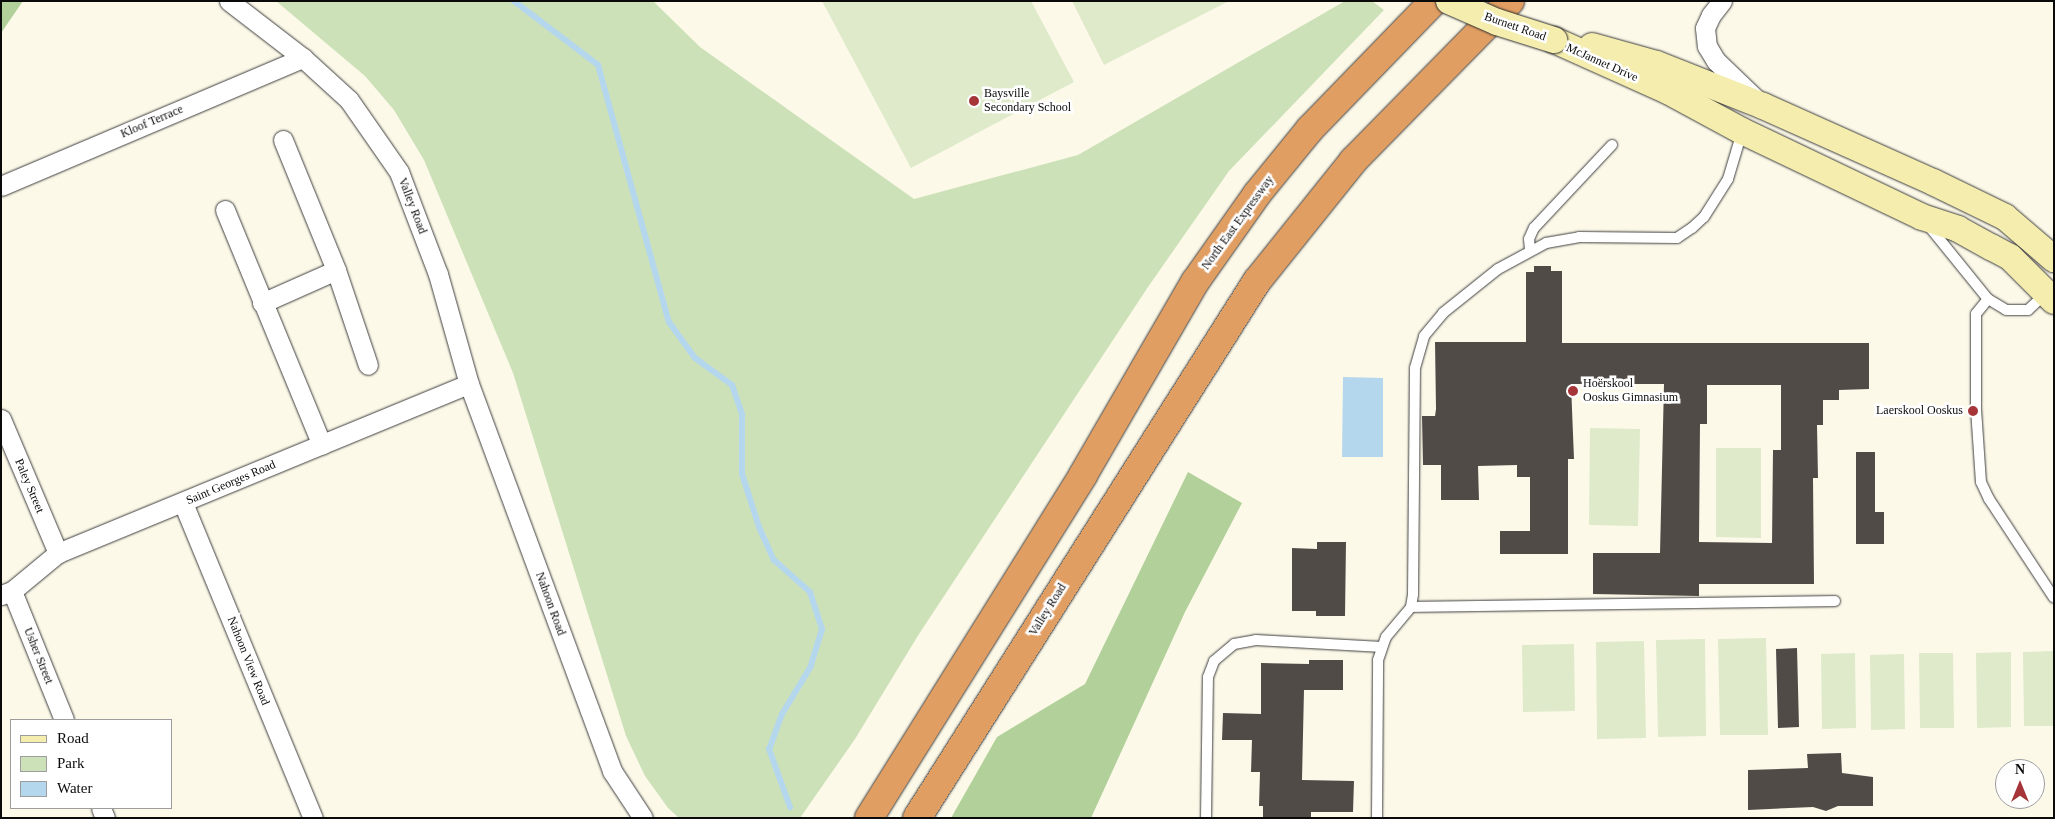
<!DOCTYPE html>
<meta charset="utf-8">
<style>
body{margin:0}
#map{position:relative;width:2055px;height:819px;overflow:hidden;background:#fcf9e9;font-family:Georgia,serif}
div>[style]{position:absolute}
.green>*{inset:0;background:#cde1b8}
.forest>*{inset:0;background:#b2d09a}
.pitch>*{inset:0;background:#deeac9}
.water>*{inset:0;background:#b5d7ed}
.stream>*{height:6px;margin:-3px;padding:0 3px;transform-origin:3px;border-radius:3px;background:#b5d7ed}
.building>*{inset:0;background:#514b48}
.roads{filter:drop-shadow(0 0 1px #3d3d3d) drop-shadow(0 0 1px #3d3d3d)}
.lane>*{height:10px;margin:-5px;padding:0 5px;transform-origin:5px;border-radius:5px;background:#fff}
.street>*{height:19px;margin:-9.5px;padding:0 9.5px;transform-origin:9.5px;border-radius:9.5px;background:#fff}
.secondary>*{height:26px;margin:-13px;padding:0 13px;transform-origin:13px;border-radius:13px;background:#f4edad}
.highway>*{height:28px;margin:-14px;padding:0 14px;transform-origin:14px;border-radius:14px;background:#e19e63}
.bridges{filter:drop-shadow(0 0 1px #2c2c2c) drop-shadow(0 0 1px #2c2c2c)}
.secondary-bridge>*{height:26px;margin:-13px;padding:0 13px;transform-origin:13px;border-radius:13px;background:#f4edad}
.dots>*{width:14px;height:14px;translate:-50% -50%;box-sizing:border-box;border:2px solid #fff;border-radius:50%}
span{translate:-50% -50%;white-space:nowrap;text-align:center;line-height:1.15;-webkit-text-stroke:5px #fff;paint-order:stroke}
.street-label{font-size:12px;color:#0a0a0a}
.poi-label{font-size:12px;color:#0a0a0a}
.left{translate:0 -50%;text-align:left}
.right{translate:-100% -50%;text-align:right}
.frame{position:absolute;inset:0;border:2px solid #0a0a0a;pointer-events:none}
.legend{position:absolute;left:10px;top:719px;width:162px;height:90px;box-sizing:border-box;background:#fff;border:1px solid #9d9d9d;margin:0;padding:6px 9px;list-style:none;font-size:15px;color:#0a0a0a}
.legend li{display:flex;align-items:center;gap:10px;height:25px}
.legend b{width:25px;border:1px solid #9d9d9d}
.north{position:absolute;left:1995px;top:759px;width:50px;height:50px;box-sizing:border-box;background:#fff;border:1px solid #9d9d9d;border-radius:50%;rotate:0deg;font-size:14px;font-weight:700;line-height:20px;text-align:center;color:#0a0a0a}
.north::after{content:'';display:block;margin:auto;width:18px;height:22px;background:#a6353a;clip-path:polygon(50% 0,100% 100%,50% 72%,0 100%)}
</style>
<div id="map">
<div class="green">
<i style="clip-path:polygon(276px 1px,653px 1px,700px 47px,914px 199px,1078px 155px,1345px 1px,1372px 1px,1384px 10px,1229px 171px,1148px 287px,919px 634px,855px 739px,800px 818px,679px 818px,668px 808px,645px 776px,626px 736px,513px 373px,424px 160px,394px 110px,365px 76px)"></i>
</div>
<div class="forest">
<i style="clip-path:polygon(1px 1px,23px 1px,1px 33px)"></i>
<i style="clip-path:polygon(1188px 472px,1242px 503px,1185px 612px,1091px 818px,951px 818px,997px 737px,1085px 684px)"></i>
</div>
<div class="pitch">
<i style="clip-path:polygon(822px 1px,1031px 1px,1074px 82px,911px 168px)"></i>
<i style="clip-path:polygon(1072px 1px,1229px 1px,1104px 65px)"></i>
<i style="clip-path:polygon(1590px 428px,1640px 429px,1638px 526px,1589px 525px)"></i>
<i style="clip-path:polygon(1716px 448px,1761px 448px,1761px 538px,1716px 537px)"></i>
<i style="clip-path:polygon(1766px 638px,1768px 735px,1720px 735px,1718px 639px)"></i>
<i style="clip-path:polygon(1705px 639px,1706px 736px,1658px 737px,1656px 640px)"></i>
<i style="clip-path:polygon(1644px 641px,1646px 738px,1597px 739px,1596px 642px)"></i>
<i style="clip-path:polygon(1574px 644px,1575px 711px,1523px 712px,1522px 645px)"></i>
<i style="clip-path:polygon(2054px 651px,2054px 726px,2024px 726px,2023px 652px)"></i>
<i style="clip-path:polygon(2011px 652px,2011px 727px,1977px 728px,1976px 653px)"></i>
<i style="clip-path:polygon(1855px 653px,1856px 728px,1822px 729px,1821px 654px)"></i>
<i style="clip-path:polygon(1919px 653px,1953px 653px,1954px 728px,1920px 728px)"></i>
<i style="clip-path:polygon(1904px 654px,1905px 729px,1871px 730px,1870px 655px)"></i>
</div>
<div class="water">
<i style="clip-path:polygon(1343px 377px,1383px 378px,1383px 457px,1342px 457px)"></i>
</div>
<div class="stream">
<i style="left:514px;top:1px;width:106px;rotate:37.3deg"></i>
<i style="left:598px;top:65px;width:267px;rotate:74.6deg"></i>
<i style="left:669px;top:322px;width:44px;rotate:54.2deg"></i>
<i style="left:695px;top:358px;width:46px;rotate:36.1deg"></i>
<i style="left:732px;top:385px;width:31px;rotate:71deg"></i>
<i style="left:742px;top:414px;width:60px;rotate:90deg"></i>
<i style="left:742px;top:474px;width:56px;rotate:72.2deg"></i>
<i style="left:759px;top:527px;width:36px;rotate:66deg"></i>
<i style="left:774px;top:560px;width:48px;rotate:41.6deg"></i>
<i style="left:810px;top:592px;width:39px;rotate:72deg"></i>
<i style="left:822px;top:629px;width:39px;rotate:107deg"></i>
<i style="left:811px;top:666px;width:56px;rotate:121.1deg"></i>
<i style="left:782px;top:714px;width:37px;rotate:110deg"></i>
<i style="left:769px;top:749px;width:62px;rotate:70.1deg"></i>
</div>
<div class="building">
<i style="clip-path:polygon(evenodd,1534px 266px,1551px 266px,1551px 271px,1562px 271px,1562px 343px,1869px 343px,1869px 389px,1839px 390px,1839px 400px,1823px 400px,1823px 425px,1817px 425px,1818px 478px,1813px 478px,1814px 584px,1699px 584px,1699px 596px,1593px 594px,1593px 553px,1660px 553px,1664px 384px,1571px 384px,1574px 459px,1568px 459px,1568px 554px,1500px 554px,1500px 531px,1530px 531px,1530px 477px,1517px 477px,1517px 465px,1478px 466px,1479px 500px,1441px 500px,1441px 465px,1423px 465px,1422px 416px,1435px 416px,1436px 409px,1435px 342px,1526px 342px,1526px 272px,1534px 272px,1534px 266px,1707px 385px,1781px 385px,1781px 450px,1773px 450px,1772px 543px,1699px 542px,1700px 424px,1707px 424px,1707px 385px)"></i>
<i style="clip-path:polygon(1856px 452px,1875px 452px,1875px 512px,1884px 512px,1884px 544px,1856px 544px)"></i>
<i style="clip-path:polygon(1317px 542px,1346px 542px,1345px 616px,1316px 616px,1316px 611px,1292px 611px,1292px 548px,1317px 549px)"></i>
<i style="clip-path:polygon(1797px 648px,1799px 727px,1778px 728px,1776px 649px)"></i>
<i style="clip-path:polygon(1309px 660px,1343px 660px,1343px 690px,1304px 690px,1302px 780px,1354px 781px,1353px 812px,1311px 812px,1311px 818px,1263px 818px,1263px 806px,1259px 806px,1260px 772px,1251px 772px,1252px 740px,1222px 740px,1223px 713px,1261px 714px,1261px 663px,1309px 664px)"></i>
<i style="clip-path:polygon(1841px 753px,1842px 773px,1873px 777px,1873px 806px,1838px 806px,1826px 811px,1813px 807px,1748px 810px,1748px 770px,1808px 768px,1807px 754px)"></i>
</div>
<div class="roads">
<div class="lane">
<i style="left:1928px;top:225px;width:95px;rotate:51deg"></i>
<i style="left:1988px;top:299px;width:21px;rotate:31deg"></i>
<i style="left:2006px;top:310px;width:22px"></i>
<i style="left:2028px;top:310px;width:25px;rotate:-43deg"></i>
<i style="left:1530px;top:250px;width:11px;rotate:-95deg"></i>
<i style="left:1529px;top:239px;width:12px;rotate:-66deg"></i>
<i style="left:1534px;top:228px;width:114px;rotate:-46.8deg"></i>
<i style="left:1988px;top:299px;width:19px;rotate:129deg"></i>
<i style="left:1976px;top:314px;width:95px;rotate:90deg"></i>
<i style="left:1976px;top:409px;width:73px;rotate:86.1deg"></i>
<i style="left:1981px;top:482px;width:19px;rotate:65deg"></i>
<i style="left:1989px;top:499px;width:118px;rotate:56.7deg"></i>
<i style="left:1411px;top:607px;width:424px;rotate:-0.8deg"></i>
<i style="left:1206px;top:818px;width:141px;rotate:-89.2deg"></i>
<i style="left:1208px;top:677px;width:17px;rotate:-69deg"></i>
<i style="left:1214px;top:661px;width:26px;rotate:-40deg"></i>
<i style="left:1234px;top:644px;width:22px;rotate:-10deg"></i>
<i style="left:1256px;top:640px;width:126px;rotate:3.2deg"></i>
<i style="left:1377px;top:818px;width:158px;rotate:-89.6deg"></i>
<i style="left:1378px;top:660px;width:24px;rotate:-71deg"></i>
<i style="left:1386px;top:637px;width:39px;rotate:-50deg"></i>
<i style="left:1411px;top:607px;width:13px;rotate:-81deg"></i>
<i style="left:1413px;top:594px;width:226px;rotate:-89.5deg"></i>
<i style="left:1415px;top:368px;width:33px;rotate:-74deg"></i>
<i style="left:1424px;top:336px;width:30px;rotate:-50deg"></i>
<i style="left:1443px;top:313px;width:70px;rotate:-38.7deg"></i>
<i style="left:1498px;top:269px;width:55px;rotate:-28.4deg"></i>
<i style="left:1546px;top:243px;width:34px;rotate:-10deg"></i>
<i style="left:1579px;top:237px;width:98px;rotate:0.6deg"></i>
<i style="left:1677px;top:238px;width:18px;rotate:-34deg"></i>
<i style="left:1692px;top:228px;width:16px;rotate:-43deg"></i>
<i style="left:1704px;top:217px;width:45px;rotate:-57.7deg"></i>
<i style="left:1728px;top:179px;width:49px;rotate:-73.4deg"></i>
</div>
<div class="street">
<i style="left:229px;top:1px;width:93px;rotate:37.6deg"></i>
<i style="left:303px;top:58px;width:62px;rotate:42.4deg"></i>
<i style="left:349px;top:100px;width:88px;rotate:55.2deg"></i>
<i style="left:399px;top:172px;width:109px;rotate:69.1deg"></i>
<i style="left:438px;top:274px;width:114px;rotate:74.3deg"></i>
<i style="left:469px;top:384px;width:413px;rotate:69.7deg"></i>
<i style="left:612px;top:771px;width:56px;rotate:56.6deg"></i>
<i style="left:1722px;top:1px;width:18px;rotate:128deg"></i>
<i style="left:1711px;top:15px;width:14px;rotate:115deg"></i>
<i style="left:1705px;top:28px;width:18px;rotate:84deg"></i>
<i style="left:1707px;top:46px;width:17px;rotate:59deg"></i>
<i style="left:1716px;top:61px;width:57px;rotate:43.6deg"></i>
<i style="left:283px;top:140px;width:140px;rotate:67.8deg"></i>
<i style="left:1px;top:186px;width:328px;rotate:-23deg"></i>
<i style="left:225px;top:210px;width:254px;rotate:67.6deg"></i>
<i style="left:262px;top:303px;width:81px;rotate:-24deg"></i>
<i style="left:336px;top:270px;width:100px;rotate:71.4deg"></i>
<i style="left:1px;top:419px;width:146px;rotate:67deg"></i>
<i style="left:183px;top:503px;width:341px;rotate:67.6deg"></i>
<i style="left:12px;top:591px;width:139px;rotate:68deg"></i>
<i style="left:1px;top:595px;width:12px;rotate:-20deg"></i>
<i style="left:12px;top:591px;width:60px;rotate:-39.6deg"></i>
<i style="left:58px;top:553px;width:444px;rotate:-22.4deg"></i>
<i style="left:101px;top:808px;width:11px;rotate:68deg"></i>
</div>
<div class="secondary">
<i style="left:1554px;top:40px;width:125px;rotate:24.1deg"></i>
<i style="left:1668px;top:91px;width:84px;rotate:28.4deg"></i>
<i style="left:1742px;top:131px;width:199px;rotate:25.5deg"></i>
<i style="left:1922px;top:217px;width:38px;rotate:18deg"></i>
<i style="left:1958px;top:229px;width:38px;rotate:29deg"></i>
<i style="left:1991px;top:247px;width:21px;rotate:28deg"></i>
<i style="left:2010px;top:257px;width:62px;rotate:45deg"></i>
<i style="left:1592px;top:46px;width:67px;rotate:15.5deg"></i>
<i style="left:1657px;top:64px;width:114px;rotate:21.6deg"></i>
<i style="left:1763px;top:106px;width:186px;rotate:24.1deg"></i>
<i style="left:1933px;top:182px;width:80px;rotate:25.9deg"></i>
<i style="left:2005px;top:217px;width:65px;rotate:40.6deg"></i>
</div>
<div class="highway">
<i style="left:869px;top:818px;width:404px;rotate:-58deg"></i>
<i style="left:1083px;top:475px;width:223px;rotate:-59.9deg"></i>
<i style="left:1195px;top:282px;width:108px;rotate:-54.8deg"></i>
<i style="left:1257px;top:194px;width:84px;rotate:-50.8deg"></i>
<i style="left:1310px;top:129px;width:178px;rotate:-45.9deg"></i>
<i style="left:917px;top:818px;width:636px;rotate:-57.66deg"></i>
<i style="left:1257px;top:281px;width:154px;rotate:-51.3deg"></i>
<i style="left:1353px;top:161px;width:224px;rotate:-45.5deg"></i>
</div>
</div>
<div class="bridges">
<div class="secondary-bridge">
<i style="left:1449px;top:1px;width:52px;rotate:23.6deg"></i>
<i style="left:1497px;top:22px;width:60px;rotate:17.5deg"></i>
</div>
</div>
<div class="dots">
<i style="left:974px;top:101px;background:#a6353a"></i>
<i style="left:1573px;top:391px;background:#a6353a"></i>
<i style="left:1973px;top:411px;background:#a6353a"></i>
</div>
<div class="street-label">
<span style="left:1515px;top:27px;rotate:19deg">Burnett Road</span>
<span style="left:1602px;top:63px;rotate:24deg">McJannet Drive</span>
<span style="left:152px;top:122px;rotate:-23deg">Kloof Terrace</span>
<span style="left:412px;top:206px;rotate:69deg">Valley Road</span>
<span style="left:1238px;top:223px;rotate:-54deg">North East Expressway</span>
<span style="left:231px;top:483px;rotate:-23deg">Saint Georges Road</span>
<span style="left:29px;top:486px;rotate:67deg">Paley Street</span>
<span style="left:550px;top:604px;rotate:70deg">Nahoon Road</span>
<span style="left:1048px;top:610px;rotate:-58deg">Valley Road</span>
<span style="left:38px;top:656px;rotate:68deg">Usher Street</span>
<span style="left:248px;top:661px;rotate:68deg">Nahoon View Road</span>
</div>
<div class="poi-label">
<span class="left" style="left:984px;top:101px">Baysville<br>Secondary School</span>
<span class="left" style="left:1583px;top:391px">Hoërskool<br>Ooskus Gimnasium</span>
<span class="right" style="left:1963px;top:411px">Laerskool Ooskus</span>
</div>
<div class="frame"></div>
<ul class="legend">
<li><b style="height:6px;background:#f4edad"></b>Road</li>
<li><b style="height:14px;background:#cde1b8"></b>Park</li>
<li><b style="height:14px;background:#b5d7ed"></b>Water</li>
</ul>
<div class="north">N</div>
</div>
